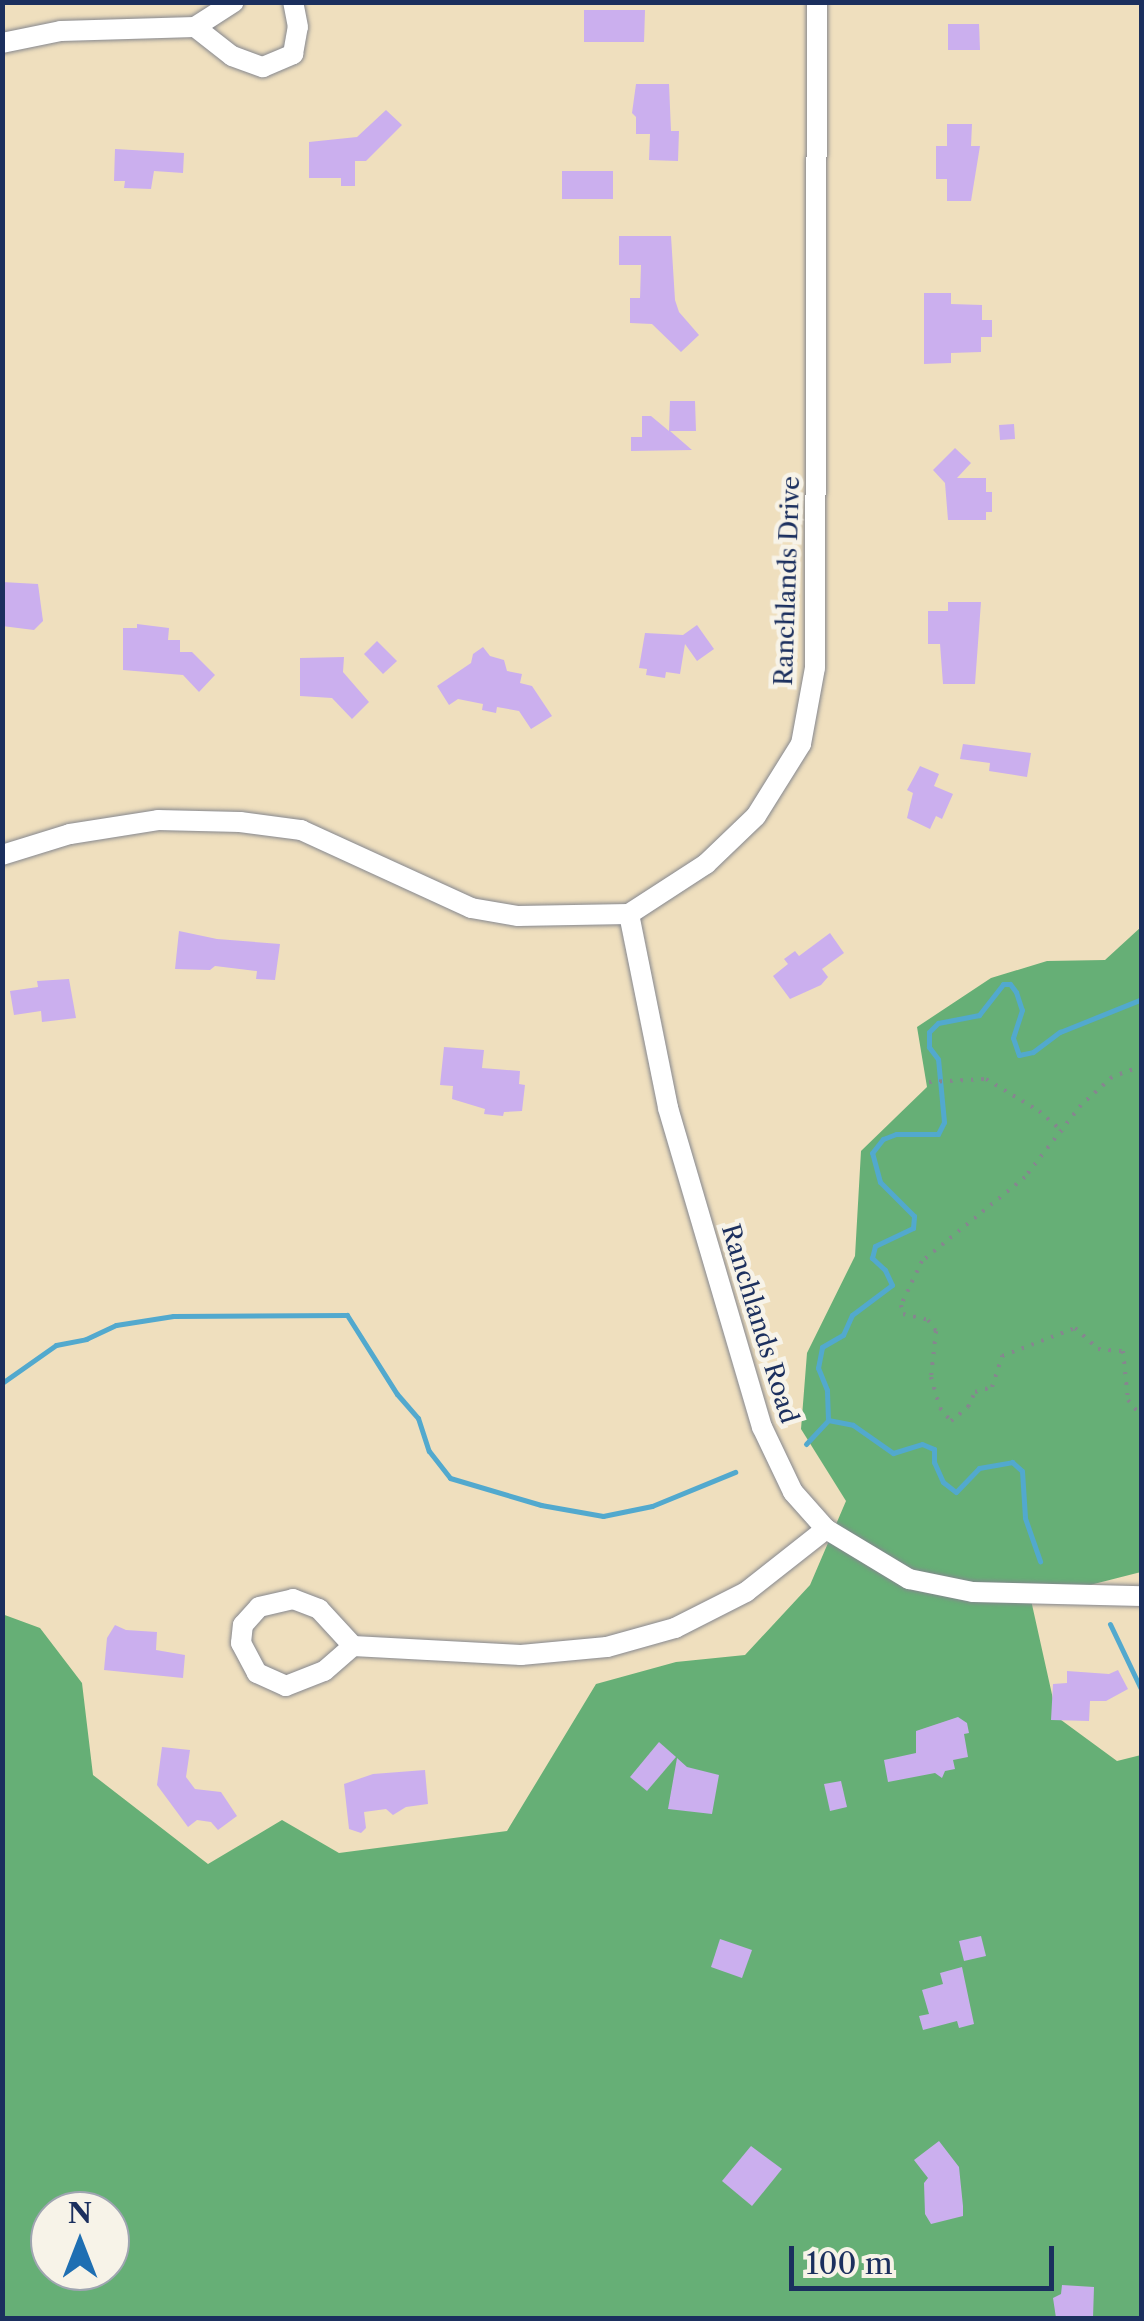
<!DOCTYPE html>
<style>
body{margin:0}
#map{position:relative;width:1144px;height:2321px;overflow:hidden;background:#efdfbe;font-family:"Libre Caslon Text",serif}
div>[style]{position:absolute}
.forest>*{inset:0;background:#66af76}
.stream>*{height:5px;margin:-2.5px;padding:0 2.5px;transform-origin:2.5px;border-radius:2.5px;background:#52a9ce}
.building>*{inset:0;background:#cbafee}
.path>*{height:4px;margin-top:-2px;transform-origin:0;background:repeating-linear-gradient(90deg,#85878e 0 2.5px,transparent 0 10.5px)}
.roads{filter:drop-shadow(0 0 2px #85878e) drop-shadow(0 0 2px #85878e)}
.minor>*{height:20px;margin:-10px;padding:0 10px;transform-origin:10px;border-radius:10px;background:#fff}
span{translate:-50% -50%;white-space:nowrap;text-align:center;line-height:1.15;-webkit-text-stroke:9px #f7f3e8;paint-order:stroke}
.street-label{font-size:25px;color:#1b2f5e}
.frame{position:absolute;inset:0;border:5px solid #1b2f5e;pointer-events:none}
.north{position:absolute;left:30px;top:2191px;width:100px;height:100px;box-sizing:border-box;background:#f7f3e8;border:2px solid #9fa5b1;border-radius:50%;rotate:0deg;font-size:28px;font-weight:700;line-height:40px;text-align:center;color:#1b2f5e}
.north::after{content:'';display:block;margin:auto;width:35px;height:45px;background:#1f6fb2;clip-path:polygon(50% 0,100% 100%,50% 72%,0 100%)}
.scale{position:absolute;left:789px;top:2246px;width:265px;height:45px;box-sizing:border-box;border:5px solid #1b2f5e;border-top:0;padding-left:12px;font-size:30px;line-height:35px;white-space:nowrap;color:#1b2f5e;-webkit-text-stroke:8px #f7f3e8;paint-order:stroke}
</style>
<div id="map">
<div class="forest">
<i style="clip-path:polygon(evenodd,1141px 927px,1141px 1572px,1031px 1600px,1057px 1717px,1117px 1761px,1141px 1755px,1141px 2318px,3px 2318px,2px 1614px,40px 1628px,82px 1683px,93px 1775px,208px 1864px,282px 1820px,339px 1853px,507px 1831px,596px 1684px,676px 1662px,745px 1655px,810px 1585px,846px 1501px,801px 1429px,807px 1353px,855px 1256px,861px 1151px,927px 1087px,917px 1027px,991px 978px,1047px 961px,1105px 960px,1141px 927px,50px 2211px,110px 2211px,110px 2271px,50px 2271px,50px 2211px)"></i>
</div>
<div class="stream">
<i style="left:2px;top:1383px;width:66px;rotate:-35.1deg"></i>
<i style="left:56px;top:1345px;width:31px;rotate:-11deg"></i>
<i style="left:86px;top:1339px;width:33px;rotate:-25deg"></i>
<i style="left:116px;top:1325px;width:58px;rotate:-9deg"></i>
<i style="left:173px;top:1316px;width:174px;rotate:-0.3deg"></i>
<i style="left:347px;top:1315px;width:93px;rotate:57.7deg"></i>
<i style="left:397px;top:1394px;width:32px;rotate:49deg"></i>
<i style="left:418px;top:1418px;width:35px;rotate:72deg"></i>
<i style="left:429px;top:1451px;width:34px;rotate:52deg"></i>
<i style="left:450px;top:1478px;width:95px;rotate:16.5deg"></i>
<i style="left:541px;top:1505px;width:63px;rotate:10.1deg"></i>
<i style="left:603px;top:1516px;width:50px;rotate:-11.5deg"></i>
<i style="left:652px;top:1506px;width:90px;rotate:-22.3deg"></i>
<i style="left:828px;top:1420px;width:30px;rotate:-92deg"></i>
<i style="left:827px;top:1390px;width:24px;rotate:-112deg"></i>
<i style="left:818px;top:1368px;width:21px;rotate:-79deg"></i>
<i style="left:822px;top:1347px;width:24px;rotate:-30deg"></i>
<i style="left:843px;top:1335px;width:22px;rotate:-66deg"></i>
<i style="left:852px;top:1315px;width:50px;rotate:-36.9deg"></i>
<i style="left:892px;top:1285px;width:17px;rotate:-115deg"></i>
<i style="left:885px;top:1270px;width:18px;rotate:-137deg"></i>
<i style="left:872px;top:1258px;width:12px;rotate:-76deg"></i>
<i style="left:875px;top:1246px;width:42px;rotate:-25.3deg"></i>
<i style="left:913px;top:1228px;width:12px;rotate:-85deg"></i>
<i style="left:914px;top:1216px;width:48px;rotate:-135deg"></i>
<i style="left:880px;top:1182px;width:30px;rotate:-105deg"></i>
<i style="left:872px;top:1153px;width:18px;rotate:-52deg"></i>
<i style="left:883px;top:1139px;width:14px;rotate:-21deg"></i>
<i style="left:896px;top:1134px;width:42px"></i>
<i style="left:938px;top:1134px;width:13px;rotate:-63deg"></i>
<i style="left:944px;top:1122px;width:63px;rotate:-95.4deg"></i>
<i style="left:938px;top:1059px;width:15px;rotate:-127deg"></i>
<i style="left:929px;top:1047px;width:15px;rotate:-90deg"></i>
<i style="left:929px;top:1032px;width:13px;rotate:-45deg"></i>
<i style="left:938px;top:1023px;width:42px;rotate:-11deg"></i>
<i style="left:979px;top:1015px;width:39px;rotate:-52deg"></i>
<i style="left:1003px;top:984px;width:7px"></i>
<i style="left:1010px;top:984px;width:10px;rotate:53deg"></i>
<i style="left:1016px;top:992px;width:19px;rotate:72deg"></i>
<i style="left:1022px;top:1010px;width:29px;rotate:108deg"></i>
<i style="left:1013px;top:1038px;width:18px;rotate:71deg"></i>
<i style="left:1019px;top:1055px;width:14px;rotate:-12deg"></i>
<i style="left:1033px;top:1052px;width:34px;rotate:-37deg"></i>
<i style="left:1060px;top:1032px;width:88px;rotate:-21.9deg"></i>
<i style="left:828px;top:1420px;width:25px;rotate:11deg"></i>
<i style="left:853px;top:1425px;width:49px;rotate:35deg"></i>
<i style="left:893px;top:1453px;width:30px;rotate:-17deg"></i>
<i style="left:922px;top:1444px;width:13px;rotate:23deg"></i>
<i style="left:934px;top:1449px;width:13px;rotate:90deg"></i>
<i style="left:934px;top:1462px;width:22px;rotate:66deg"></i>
<i style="left:943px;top:1482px;width:16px;rotate:38deg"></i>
<i style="left:956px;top:1492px;width:33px;rotate:-46deg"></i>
<i style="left:979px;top:1468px;width:34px;rotate:-10deg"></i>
<i style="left:1012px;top:1462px;width:13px;rotate:42deg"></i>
<i style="left:1022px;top:1471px;width:47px;rotate:86.3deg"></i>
<i style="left:1025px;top:1518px;width:46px;rotate:70.8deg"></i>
<i style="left:806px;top:1444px;width:33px;rotate:-47deg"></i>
<i style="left:1110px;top:1624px;width:74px;rotate:64.5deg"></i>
</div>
<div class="building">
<i style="clip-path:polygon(584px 10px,645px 10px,644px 42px,584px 42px)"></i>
<i style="clip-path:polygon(948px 24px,979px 24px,980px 50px,948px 50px)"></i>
<i style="clip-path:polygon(636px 84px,669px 84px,671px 131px,679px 131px,678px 161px,649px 160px,650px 134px,636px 134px,636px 117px,632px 113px)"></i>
<i style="clip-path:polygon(386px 110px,402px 125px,366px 161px,355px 161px,355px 186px,341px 186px,341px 178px,309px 178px,309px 142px,357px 137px)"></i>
<i style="clip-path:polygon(947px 124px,972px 124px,971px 146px,980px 146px,971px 201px,947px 201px,947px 179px,936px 179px,936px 146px,947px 146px)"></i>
<i style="clip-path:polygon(115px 149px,184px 153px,183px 173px,154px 171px,151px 189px,124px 188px,125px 181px,114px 181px)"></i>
<i style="clip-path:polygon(562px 171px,613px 171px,613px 199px,562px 199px)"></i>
<i style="clip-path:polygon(619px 236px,671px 236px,675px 300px,679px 312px,699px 335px,681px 352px,652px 324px,630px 323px,630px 298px,640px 298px,641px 265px,619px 265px)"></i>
<i style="clip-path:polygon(924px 293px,951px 293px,951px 304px,982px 305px,982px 320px,992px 320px,992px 337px,981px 337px,981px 352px,951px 353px,951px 363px,924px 364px)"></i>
<i style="clip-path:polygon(670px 401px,695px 401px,696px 431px,670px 431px,692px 450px,631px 451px,631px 437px,642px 437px,642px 416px,651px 416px,669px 431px)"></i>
<i style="clip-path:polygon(1014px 424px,1015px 439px,1000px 440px,999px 425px)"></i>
<i style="clip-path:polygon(955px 448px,971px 463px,957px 478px,986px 478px,986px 492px,992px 492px,992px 512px,986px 512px,986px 520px,948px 520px,945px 483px,933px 470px)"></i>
<i style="clip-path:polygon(2px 582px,38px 584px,43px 621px,34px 630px,2px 626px)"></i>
<i style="clip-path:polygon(948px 602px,981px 602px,975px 684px,943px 684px,940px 644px,928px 644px,928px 611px,948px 611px)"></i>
<i style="clip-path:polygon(137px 624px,169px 628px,168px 640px,180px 640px,180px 652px,192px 652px,215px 675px,199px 692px,183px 675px,123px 670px,123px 628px,137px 628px)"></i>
<i style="clip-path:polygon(697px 625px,714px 649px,697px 661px,685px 644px,680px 674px,666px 672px,665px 678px,646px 675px,647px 669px,639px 668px,645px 633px,683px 635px)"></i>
<i style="clip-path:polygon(377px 641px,397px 661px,383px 674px,364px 654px)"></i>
<i style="clip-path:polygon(483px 647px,490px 656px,504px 660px,507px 671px,522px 674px,520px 683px,532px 686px,552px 716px,531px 729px,519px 711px,497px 707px,496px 713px,482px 710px,483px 704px,458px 699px,449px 705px,437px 686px,471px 663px,473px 654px)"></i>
<i style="clip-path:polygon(344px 657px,343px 672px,369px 702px,352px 719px,332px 698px,300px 696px,300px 658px)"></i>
<i style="clip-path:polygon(963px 744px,1031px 753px,1027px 777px,989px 771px,990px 763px,960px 759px)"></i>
<i style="clip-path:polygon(920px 766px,939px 774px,934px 786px,953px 794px,942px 819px,936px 816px,930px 829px,907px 818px,913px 793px,907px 790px)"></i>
<i style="clip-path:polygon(179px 931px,217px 939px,280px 944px,275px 980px,256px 979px,257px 971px,215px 966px,210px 970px,175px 969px)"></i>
<i style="clip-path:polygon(830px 933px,844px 953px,822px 969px,828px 977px,821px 985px,790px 999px,773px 976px,788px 964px,784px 959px,795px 951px,799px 956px)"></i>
<i style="clip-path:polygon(69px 979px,76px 1018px,42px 1022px,41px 1011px,14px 1015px,10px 991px,38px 987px,37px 981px)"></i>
<i style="clip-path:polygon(444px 1047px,484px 1050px,482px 1068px,520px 1071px,519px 1084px,525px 1085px,522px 1111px,504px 1112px,503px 1116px,484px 1114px,485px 1109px,452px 1099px,453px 1086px,440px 1085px)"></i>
<i style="clip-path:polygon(115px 1625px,126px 1630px,157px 1632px,156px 1650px,185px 1655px,183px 1678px,104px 1670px,107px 1638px)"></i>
<i style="clip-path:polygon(1118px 1670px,1128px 1689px,1106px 1701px,1090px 1701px,1089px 1721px,1051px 1720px,1053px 1684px,1067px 1683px,1067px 1671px,1109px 1674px)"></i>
<i style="clip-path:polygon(958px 1717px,967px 1723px,969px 1733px,964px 1734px,968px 1757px,953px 1760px,955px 1769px,945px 1771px,942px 1778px,935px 1773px,888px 1782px,884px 1760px,916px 1753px,916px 1731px)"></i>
<i style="clip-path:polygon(659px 1742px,676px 1757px,647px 1791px,630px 1777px)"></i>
<i style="clip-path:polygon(162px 1747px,190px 1750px,186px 1777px,195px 1789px,221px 1792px,237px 1816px,218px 1830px,211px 1822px,197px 1820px,188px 1827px,157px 1785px)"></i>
<i style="clip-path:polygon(677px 1758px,687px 1767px,719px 1775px,712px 1814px,668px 1809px)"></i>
<i style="clip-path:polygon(425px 1770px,428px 1804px,406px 1807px,393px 1815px,386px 1809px,364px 1812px,366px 1828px,361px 1833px,349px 1829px,344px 1784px,373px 1774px)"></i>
<i style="clip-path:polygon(841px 1781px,847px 1807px,830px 1811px,824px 1784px)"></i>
<i style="clip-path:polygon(981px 1936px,986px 1956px,964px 1961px,959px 1941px)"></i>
<i style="clip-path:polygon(720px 1939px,752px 1950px,742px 1978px,711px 1967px)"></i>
<i style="clip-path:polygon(962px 1967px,974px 2024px,959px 2028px,957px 2021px,923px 2030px,919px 2016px,929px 2014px,922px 1990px,943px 1984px,940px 1973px)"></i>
<i style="clip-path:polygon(939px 2141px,959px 2167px,963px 2206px,963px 2216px,931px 2224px,925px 2214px,924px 2183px,928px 2178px,914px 2160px)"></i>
<i style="clip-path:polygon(751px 2146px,782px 2169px,752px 2206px,722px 2181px)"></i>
<i style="clip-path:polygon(1062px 2285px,1094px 2287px,1093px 2318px,1056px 2318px,1053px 2298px,1061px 2294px)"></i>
</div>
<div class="path">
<i style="left:1142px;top:1066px;width:32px;rotate:160deg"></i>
<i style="left:1112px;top:1077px;width:42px;rotate:137.9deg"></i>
<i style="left:1081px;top:1105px;width:91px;rotate:127.9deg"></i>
<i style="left:1025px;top:1177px;width:133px;rotate:140.8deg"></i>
<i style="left:922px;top:1261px;width:49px;rotate:115.5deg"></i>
<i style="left:901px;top:1305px;width:9px;rotate:77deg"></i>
<i style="left:903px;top:1314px;width:26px;rotate:13deg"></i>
<i style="left:928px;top:1320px;width:14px;rotate:54deg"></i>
<i style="left:936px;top:1331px;width:46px;rotate:96.2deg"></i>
<i style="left:931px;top:1377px;width:32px;rotate:74deg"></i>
<i style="left:940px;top:1408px;width:17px;rotate:50deg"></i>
<i style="left:951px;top:1421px;width:22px;rotate:-39deg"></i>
<i style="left:968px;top:1407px;width:17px;rotate:-65deg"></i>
<i style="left:975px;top:1392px;width:18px;rotate:-16deg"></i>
<i style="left:992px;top:1387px;width:33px;rotate:-72deg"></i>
<i style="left:1002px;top:1356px;width:78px;rotate:-21deg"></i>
<i style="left:1075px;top:1328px;width:31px;rotate:42deg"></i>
<i style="left:1098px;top:1349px;width:25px;rotate:5deg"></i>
<i style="left:1123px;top:1351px;width:49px;rotate:84.2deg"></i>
<i style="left:1128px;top:1400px;width:22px;rotate:51deg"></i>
<i style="left:929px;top:1082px;width:57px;rotate:-3deg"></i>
<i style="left:986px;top:1079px;width:62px;rotate:31.1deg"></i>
<i style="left:1039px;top:1111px;width:32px;rotate:41deg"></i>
</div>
<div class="roads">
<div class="minor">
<i style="left:195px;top:27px;width:47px;rotate:38.1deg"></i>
<i style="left:232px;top:56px;width:33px;rotate:20deg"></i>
<i style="left:263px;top:67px;width:33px;rotate:-23deg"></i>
<i style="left:293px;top:54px;width:27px;rotate:-80deg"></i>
<i style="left:298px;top:27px;width:25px;rotate:-101deg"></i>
<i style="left:2px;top:43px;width:60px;rotate:-11.5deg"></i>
<i style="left:61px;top:31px;width:134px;rotate:-1.7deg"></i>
<i style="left:195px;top:27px;width:46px;rotate:-32.7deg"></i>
<i style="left:2px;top:855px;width:71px;rotate:-17.2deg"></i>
<i style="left:70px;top:834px;width:89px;rotate:-9deg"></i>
<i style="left:158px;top:820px;width:82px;rotate:1.4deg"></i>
<i style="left:240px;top:822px;width:62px;rotate:7.5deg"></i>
<i style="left:301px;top:830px;width:187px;rotate:24.6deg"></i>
<i style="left:471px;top:908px;width:48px;rotate:9.7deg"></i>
<i style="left:518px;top:916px;width:111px;rotate:-1deg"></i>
<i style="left:629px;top:914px;width:92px;rotate:-33deg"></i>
<i style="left:706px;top:864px;width:69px;rotate:-43.8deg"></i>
<i style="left:756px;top:816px;width:85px;rotate:-58deg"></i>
<i style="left:801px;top:744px;width:77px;rotate:-79.6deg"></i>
<i style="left:815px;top:668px;width:666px;rotate:-89.83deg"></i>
<i style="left:629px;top:914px;width:198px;rotate:78.6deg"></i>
<i style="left:668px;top:1108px;width:333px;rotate:73.6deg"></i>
<i style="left:762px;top:1427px;width:72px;rotate:64.5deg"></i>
<i style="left:793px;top:1492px;width:50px;rotate:48.3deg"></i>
<i style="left:826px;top:1529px;width:97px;rotate:31.1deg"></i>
<i style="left:909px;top:1579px;width:65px;rotate:11.5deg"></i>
<i style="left:973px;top:1592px;width:169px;rotate:1.4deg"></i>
<i style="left:293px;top:1599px;width:28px;rotate:21deg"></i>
<i style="left:319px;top:1609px;width:50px;rotate:47.4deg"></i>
<i style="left:353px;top:1646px;width:38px;rotate:139deg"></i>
<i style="left:324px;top:1671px;width:41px;rotate:158.5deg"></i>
<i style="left:286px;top:1686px;width:32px;rotate:-156deg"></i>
<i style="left:257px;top:1673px;width:34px;rotate:-118deg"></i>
<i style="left:241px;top:1643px;width:18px;rotate:-84deg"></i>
<i style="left:243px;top:1625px;width:24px;rotate:-48deg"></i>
<i style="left:259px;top:1607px;width:35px;rotate:-13deg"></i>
<i style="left:353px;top:1646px;width:168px;rotate:3.1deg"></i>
<i style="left:521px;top:1655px;width:86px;rotate:-5.3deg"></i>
<i style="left:607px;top:1647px;width:71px;rotate:-15.6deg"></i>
<i style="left:675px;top:1628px;width:80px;rotate:-26.9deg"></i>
<i style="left:746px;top:1592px;width:102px;rotate:-38.2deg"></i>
</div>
</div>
<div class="street-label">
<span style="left:788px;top:581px;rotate:-88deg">Ranchlands Drive</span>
<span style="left:759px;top:1324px;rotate:73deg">Ranchlands Road</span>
</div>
<div class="frame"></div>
<div class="north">N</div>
<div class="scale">100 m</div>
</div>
